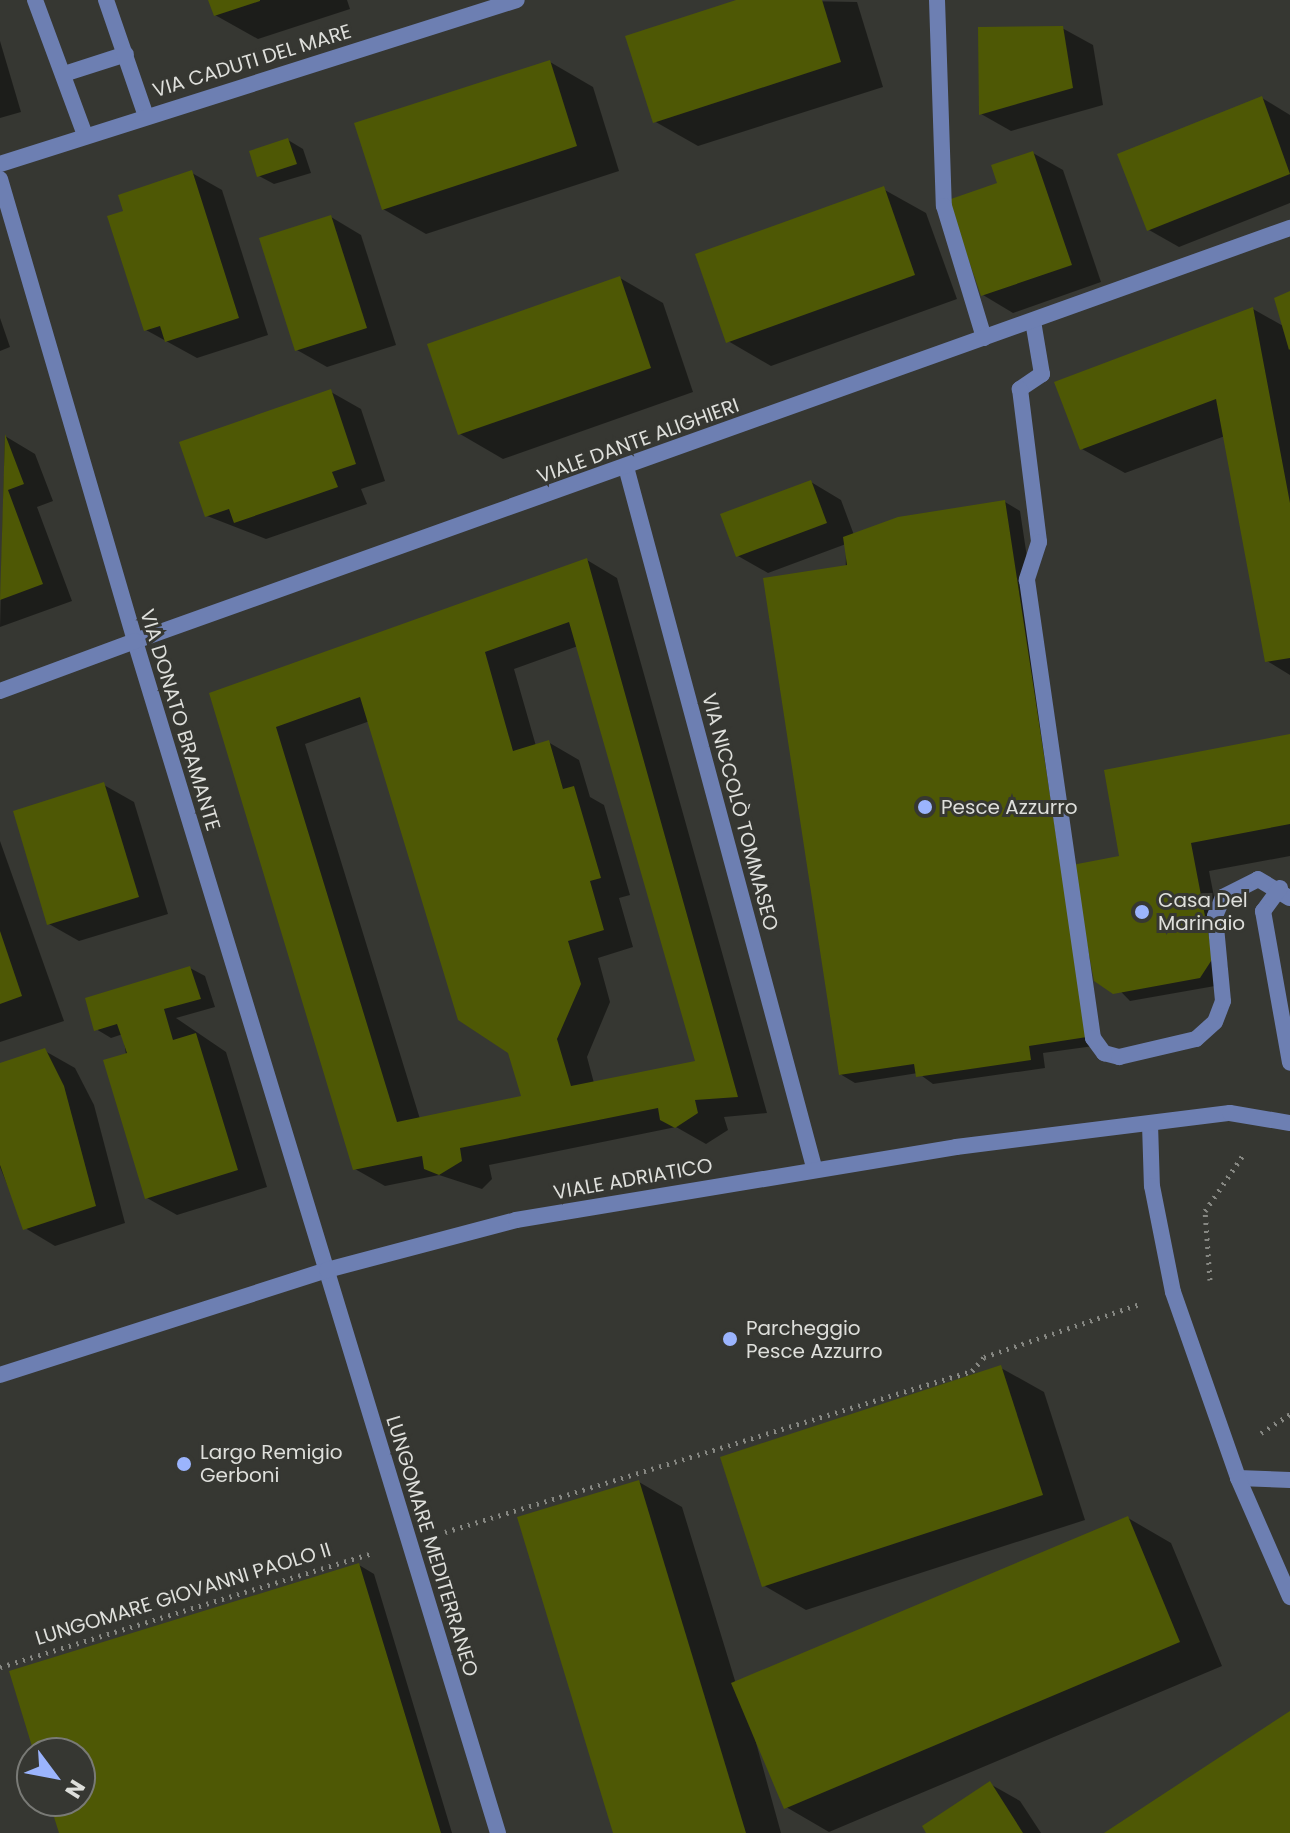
<!DOCTYPE html>
<meta charset="utf-8">
<style>
body{margin:0}
#map{position:relative;width:1290px;height:1833px;overflow:hidden;background:#363732;font-family:Poppins,sans-serif}
div>[style]{position:absolute}
.shadow>*{inset:0;background:#0007}
.building>*{inset:0;background:#4e5805}
.path>*{height:5px;margin-top:-2.5px;transform-origin:0;background:repeating-linear-gradient(90deg,#868782 0 2px,transparent 0 8px)}
.service>*{height:16px;margin:-8px;padding:0 8px;transform-origin:8px;border-radius:8px;background:#6d7fb2}
.minor>*{height:16px;margin:-8px;padding:0 8px;transform-origin:8px;border-radius:8px;background:#6d7fb2}
.tertiary>*{height:16px;margin:-8px;padding:0 8px;transform-origin:8px;border-radius:8px;background:#6d7fb2}
.dots>*{width:22px;height:22px;translate:-50% -50%;box-sizing:border-box;border:4px solid #363732;border-radius:50%}
span{translate:-50% -50%;white-space:nowrap;text-align:center;line-height:1.15;-webkit-text-stroke:6px #363732;paint-order:stroke}
.street-label{font-size:20px;color:#dedfdb}
.poi-label{font-size:20px;color:#dedfdb}
.left{translate:0 -50%;text-align:left}
.north{position:absolute;left:16px;top:1737px;width:80px;height:80px;box-sizing:border-box;background:#363732;border:2px solid #797a76;border-radius:50%;rotate:122deg;font-size:22px;font-weight:700;line-height:32px;text-align:center;color:#dedfdb}
.north::after{content:'';display:block;margin:auto;width:28px;height:36px;background:#9bb4fd;clip-path:polygon(50% 0,100% 100%,50% 72%,0 100%)}
</style>
<div id="map">
<div class="shadow">
<i style="clip-path:polygon(211px 0,347px 0,350px 9px,258px 39px,215px 15px)"></i>
<i style="clip-path:polygon(743px 0,857px 2px,883px 87px,698px 146px,654px 121px)"></i>
<i style="clip-path:polygon(1062px 28px,1093px 45px,1103px 105px,1011px 131px,981px 114px)"></i>
<i style="clip-path:polygon(0 41px,21px 112px,0 118px)"></i>
<i style="clip-path:polygon(550px 62px,593px 87px,619px 171px,426px 234px,383px 209px)"></i>
<i style="clip-path:polygon(1262px 98px,1290px 115px,1290px 203px,1179px 247px,1149px 230px)"></i>
<i style="clip-path:polygon(288px 140px,303px 149px,311px 173px,274px 184px,259px 176px)"></i>
<i style="clip-path:polygon(1033px 153px,1063px 170px,1101px 282px,1013px 313px,983px 295px,999px 184px)"></i>
<i style="clip-path:polygon(192px 173px,222px 190px,268px 335px,197px 358px,146px 330px,125px 212px)"></i>
<i style="clip-path:polygon(883px 189px,926px 213px,957px 299px,771px 366px,728px 341px)"></i>
<i style="clip-path:polygon(331px 217px,361px 235px,396px 345px,327px 367px,297px 350px)"></i>
<i style="clip-path:polygon(620px 278px,663px 303px,693px 392px,503px 459px,460px 434px)"></i>
<i style="clip-path:polygon(1290px 293px,1290px 675px,1267px 661px,1225px 436px,1125px 473px,1082px 449px,1253px 309px,1285px 327px)"></i>
<i style="clip-path:polygon(0 318px,10px 347px,0 351px)"></i>
<i style="clip-path:polygon(331px 392px,361px 409px,385px 481px,361px 489px,367px 504px,266px 539px,207px 516px)"></i>
<i style="clip-path:polygon(5px 436px,35px 454px,53px 501px,37px 507px,72px 601px,0 627px)"></i>
<i style="clip-path:polygon(811px 482px,841px 500px,854px 535px,1005px 502px,1020px 511px,1074px 867px,1122px 858px,1290px 736px,1290px 856px,1209px 871px,1228px 968px,1215px 986px,1130px 1001px,1087px 957px,1101px 1045px,1043px 1053px,1045px 1068px,933px 1084px,918px 1073px,855px 1083px,840px 1074px,846px 544px,768px 573px,738px 556px)"></i>
<i style="clip-path:polygon(evenodd,587px 560px,617px 578px,767px 1113px,724px 1117px,728px 1130px,706px 1144px,676px 1127px,489px 1165px,492px 1179px,482px 1189px,439px 1175px,385px 1186px,355px 1169px,211px 694px,587px 560px,578px 646px,698px 1063px,594px 1083px,587px 1057px,610px 1002px,598px 958px,633px 947px,619px 898px,630px 895px,604px 805px,590px 797px,579px 760px,548px 742px,536px 746px,514px 669px,578px 646px,587px 560px,370px 721px,510px 1052px,524px 1098px,420px 1119px,305px 744px,370px 721px)"></i>
<i style="clip-path:polygon(104px 785px,134px 802px,168px 914px,79px 941px,49px 924px)"></i>
<i style="clip-path:polygon(0 841px,64px 1021px,0 1042px)"></i>
<i style="clip-path:polygon(190px 968px,205px 976px,215px 1007px,176px 1018px,226px 1052px,267px 1187px,177px 1215px,147px 1198px,123px 1034px,111px 1038px,96px 1029px)"></i>
<i style="clip-path:polygon(45px 1051px,75px 1068px,94px 1105px,125px 1223px,55px 1246px,25px 1228px,0 1167px,0 1065px)"></i>
<i style="clip-path:polygon(1001px 1368px,1044px 1392px,1085px 1520px,806px 1610px,763px 1585px)"></i>
<i style="clip-path:polygon(639px 1482px,682px 1507px,736px 1684px,1128px 1518px,1171px 1543px,1222px 1666px,829px 1832px,786px 1807px,752px 1728px,781px 1833px,615px 1833px)"></i>
<i style="clip-path:polygon(359px 1565px,374px 1574px,452px 1833px,61px 1833px,51px 1801px,80px 1801px,80px 1753px,37px 1753px)"></i>
<i style="clip-path:polygon(990px 1784px,1020px 1801px,1041px 1833px,928px 1833px)"></i>
</div>
<div class="building">
<i style="clip-path:polygon(208px 0,260px 0,260px 1px,214px 16px)"></i>
<i style="clip-path:polygon(736px 0,822px 0,841px 62px,653px 123px,625px 36px)"></i>
<i style="clip-path:polygon(1063px 26px,1073px 88px,979px 115px,978px 27px)"></i>
<i style="clip-path:polygon(550px 60px,577px 146px,382px 210px,354px 123px)"></i>
<i style="clip-path:polygon(1262px 96px,1290px 174px,1147px 231px,1117px 154px)"></i>
<i style="clip-path:polygon(288px 138px,297px 164px,257px 177px,249px 151px)"></i>
<i style="clip-path:polygon(1033px 151px,1072px 265px,981px 296px,948px 200px,997px 183px,991px 165px)"></i>
<i style="clip-path:polygon(192px 170px,239px 318px,165px 342px,160px 326px,144px 331px,107px 216px,123px 211px,118px 195px)"></i>
<i style="clip-path:polygon(884px 186px,915px 275px,726px 343px,695px 254px)"></i>
<i style="clip-path:polygon(331px 215px,367px 328px,295px 351px,259px 238px)"></i>
<i style="clip-path:polygon(620px 276px,651px 368px,458px 435px,427px 344px)"></i>
<i style="clip-path:polygon(1290px 291px,1290px 349px,1289px 350px,1274px 298px)"></i>
<i style="clip-path:polygon(1253px 307px,1290px 503px,1290px 658px,1265px 662px,1216px 399px,1080px 450px,1054px 382px)"></i>
<i style="clip-path:polygon(331px 389px,356px 464px,332px 472px,338px 487px,234px 523px,229px 509px,205px 517px,179px 442px)"></i>
<i style="clip-path:polygon(5px 434px,24px 484px,8px 490px,43px 584px,0 600px)"></i>
<i style="clip-path:polygon(811px 480px,827px 523px,736px 557px,720px 514px)"></i>
<i style="clip-path:polygon(1005px 500px,1087px 1037px,1029px 1046px,1031px 1060px,916px 1077px,914px 1064px,839px 1075px,763px 578px,847px 565px,843px 537px,898px 517px)"></i>
<i style="clip-path:polygon(evenodd,587px 558px,738px 1097px,695px 1100px,698px 1113px,675px 1128px,660px 1120px,658px 1108px,460px 1148px,462px 1161px,439px 1175px,424px 1169px,422px 1156px,353px 1170px,209px 693px,587px 558px,569px 622px,695px 1061px,571px 1086px,557px 1039px,581px 984px,568px 941px,604px 930px,590px 881px,601px 878px,574px 786px,563px 789px,549px 740px,513px 751px,485px 652px,569px 622px,587px 558px,360px 697px,458px 1020px,508px 1053px,521px 1096px,397px 1122px,276px 727px,360px 697px)"></i>
<i style="clip-path:polygon(1290px 734px,1290px 824px,1191px 843px,1213px 958px,1200px 978px,1113px 994px,1094px 981px,1072px 865px,1119px 856px,1104px 770px)"></i>
<i style="clip-path:polygon(104px 782px,139px 897px,47px 925px,13px 811px)"></i>
<i style="clip-path:polygon(0 931px,22px 996px,0 1004px)"></i>
<i style="clip-path:polygon(190px 966px,201px 999px,164px 1009px,173px 1040px,196px 1033px,238px 1170px,145px 1199px,103px 1060px,127px 1053px,117px 1024px,94px 1031px,85px 998px)"></i>
<i style="clip-path:polygon(45px 1048px,64px 1086px,96px 1206px,23px 1230px,0 1165px,0 1063px)"></i>
<i style="clip-path:polygon(1001px 1365px,1043px 1495px,762px 1587px,720px 1457px)"></i>
<i style="clip-path:polygon(639px 1480px,746px 1833px,613px 1833px,517px 1517px)"></i>
<i style="clip-path:polygon(1128px 1516px,1180px 1642px,784px 1809px,731px 1683px)"></i>
<i style="clip-path:polygon(359px 1563px,441px 1833px,59px 1833px,49px 1801px,80px 1801px,80px 1753px,34px 1753px,9px 1671px)"></i>
<i style="clip-path:polygon(1290px 1711px,1290px 1833px,1104px 1833px)"></i>
<i style="clip-path:polygon(990px 1781px,1023px 1833px,926px 1833px,922px 1826px)"></i>
</div>
<div class="path">
<i style="left:1210px;top:1280px;width:69px;rotate:-94.1deg"></i>
<i style="left:1205px;top:1211px;width:68px;rotate:-55.8deg"></i>
<i style="left:1261px;top:1433px;width:35px;rotate:-33deg"></i>
<i style="left:445px;top:1532px;width:551px;rotate:-16.99deg"></i>
<i style="left:972px;top:1371px;width:18px;rotate:-49deg"></i>
<i style="left:984px;top:1357px;width:165px;rotate:-18.8deg"></i>
<i style="left:0;top:1667px;width:391px;rotate:-17deg"></i>
</div>
<div class="service">
<i style="left:64px;top:74px;width:65px;rotate:-17.9deg"></i>
<i style="left:1033px;top:321px;width:54px;rotate:80.4deg"></i>
<i style="left:1042px;top:374px;width:27px;rotate:146deg"></i>
<i style="left:1020px;top:389px;width:154px;rotate:82.9deg"></i>
<i style="left:1039px;top:542px;width:40px;rotate:108deg"></i>
<i style="left:1027px;top:580px;width:463px;rotate:81.8deg"></i>
<i style="left:1093px;top:1038px;width:19px;rotate:54deg"></i>
<i style="left:1104px;top:1053px;width:16px;rotate:15deg"></i>
<i style="left:1119px;top:1057px;width:79px;rotate:-13.2deg"></i>
<i style="left:1196px;top:1039px;width:25px;rotate:-42deg"></i>
<i style="left:1215px;top:1022px;width:22px;rotate:-69deg"></i>
<i style="left:1223px;top:1001px;width:85px;rotate:-95.4deg"></i>
<i style="left:1215px;top:916px;width:21px;rotate:-67deg"></i>
<i style="left:1223px;top:897px;width:39px;rotate:-27deg"></i>
<i style="left:1258px;top:879px;width:37px;rotate:31deg"></i>
<i style="left:1280px;top:888px;width:29px;rotate:126deg"></i>
<i style="left:1263px;top:911px;width:154px;rotate:79.9deg"></i>
<i style="left:1238px;top:1478px;width:52px;rotate:2.2deg"></i>
</div>
<div class="minor">
<i style="left:35px;top:0;width:144px;rotate:69.7deg"></i>
<i style="left:106px;top:0;width:123px;rotate:71deg"></i>
<i style="left:937px;top:0;width:206px;rotate:88.1deg"></i>
<i style="left:944px;top:206px;width:138px;rotate:73.1deg"></i>
<i style="left:626px;top:467px;width:725px;rotate:74.97deg"></i>
<i style="left:1150px;top:1124px;width:62px;rotate:88.2deg"></i>
<i style="left:1152px;top:1186px;width:108px;rotate:78.8deg"></i>
<i style="left:1173px;top:1292px;width:197px;rotate:70.7deg"></i>
<i style="left:1238px;top:1478px;width:130px;rotate:66.4deg"></i>
<i style="left:498px;top:1833px;width:1246px;rotate:-106.94deg"></i>
<i style="left:135px;top:641px;width:1227px;rotate:-19.68deg"></i>
</div>
<div class="tertiary">
<i style="left:0;top:164px;width:542px;rotate:-17.6deg"></i>
<i style="left:0;top:179px;width:481px;rotate:73.7deg"></i>
<i style="left:135px;top:641px;width:144px;rotate:159.7deg"></i>
<i style="left:0;top:1375px;width:343px;rotate:-17.8deg"></i>
<i style="left:327px;top:1270px;width:196px;rotate:-14.8deg"></i>
<i style="left:516px;top:1220px;width:446px;rotate:-9.4deg"></i>
<i style="left:956px;top:1147px;width:276px;rotate:-7.1deg"></i>
<i style="left:1230px;top:1113px;width:61px;rotate:9.5deg"></i>
</div>
<div class="dots">
<i style="left:925px;top:807px;background:#9bb4fd"></i>
<i style="left:1142px;top:912px;background:#9bb4fd"></i>
<i style="left:730px;top:1339px;background:#9bb4fd"></i>
<i style="left:184px;top:1464px;background:#9bb4fd"></i>
</div>
<div class="street-label">
<span style="left:252px;top:61px;rotate:-17deg">VIA CADUTI DEL MARE</span>
<span style="left:638px;top:441px;rotate:-20deg">VIALE DANTE ALIGHIERI</span>
<span style="left:180px;top:720px;rotate:73deg">VIA DONATO BRAMANTE</span>
<span style="left:740px;top:812px;rotate:75deg">VIA NICCOLÒ TOMMASEO</span>
<span style="left:633px;top:1179px;rotate:-10deg">VIALE ADRIATICO</span>
<span style="left:432px;top:1546px;rotate:73deg">LUNGOMARE MEDITERRANEO</span>
<span style="left:183px;top:1594px;rotate:-17deg">LUNGOMARE GIOVANNI PAOLO II</span>
</div>
<div class="poi-label">
<span class="left" style="left:941px;top:807px">Pesce Azzurro</span>
<span class="left" style="left:1158px;top:912px">Casa Del<br>Marinaio</span>
<span class="left" style="left:746px;top:1340px">Parcheggio<br>Pesce Azzurro</span>
<span class="left" style="left:200px;top:1464px">Largo Remigio<br>Gerboni</span>
</div>
<div class="north">N</div>
</div>
